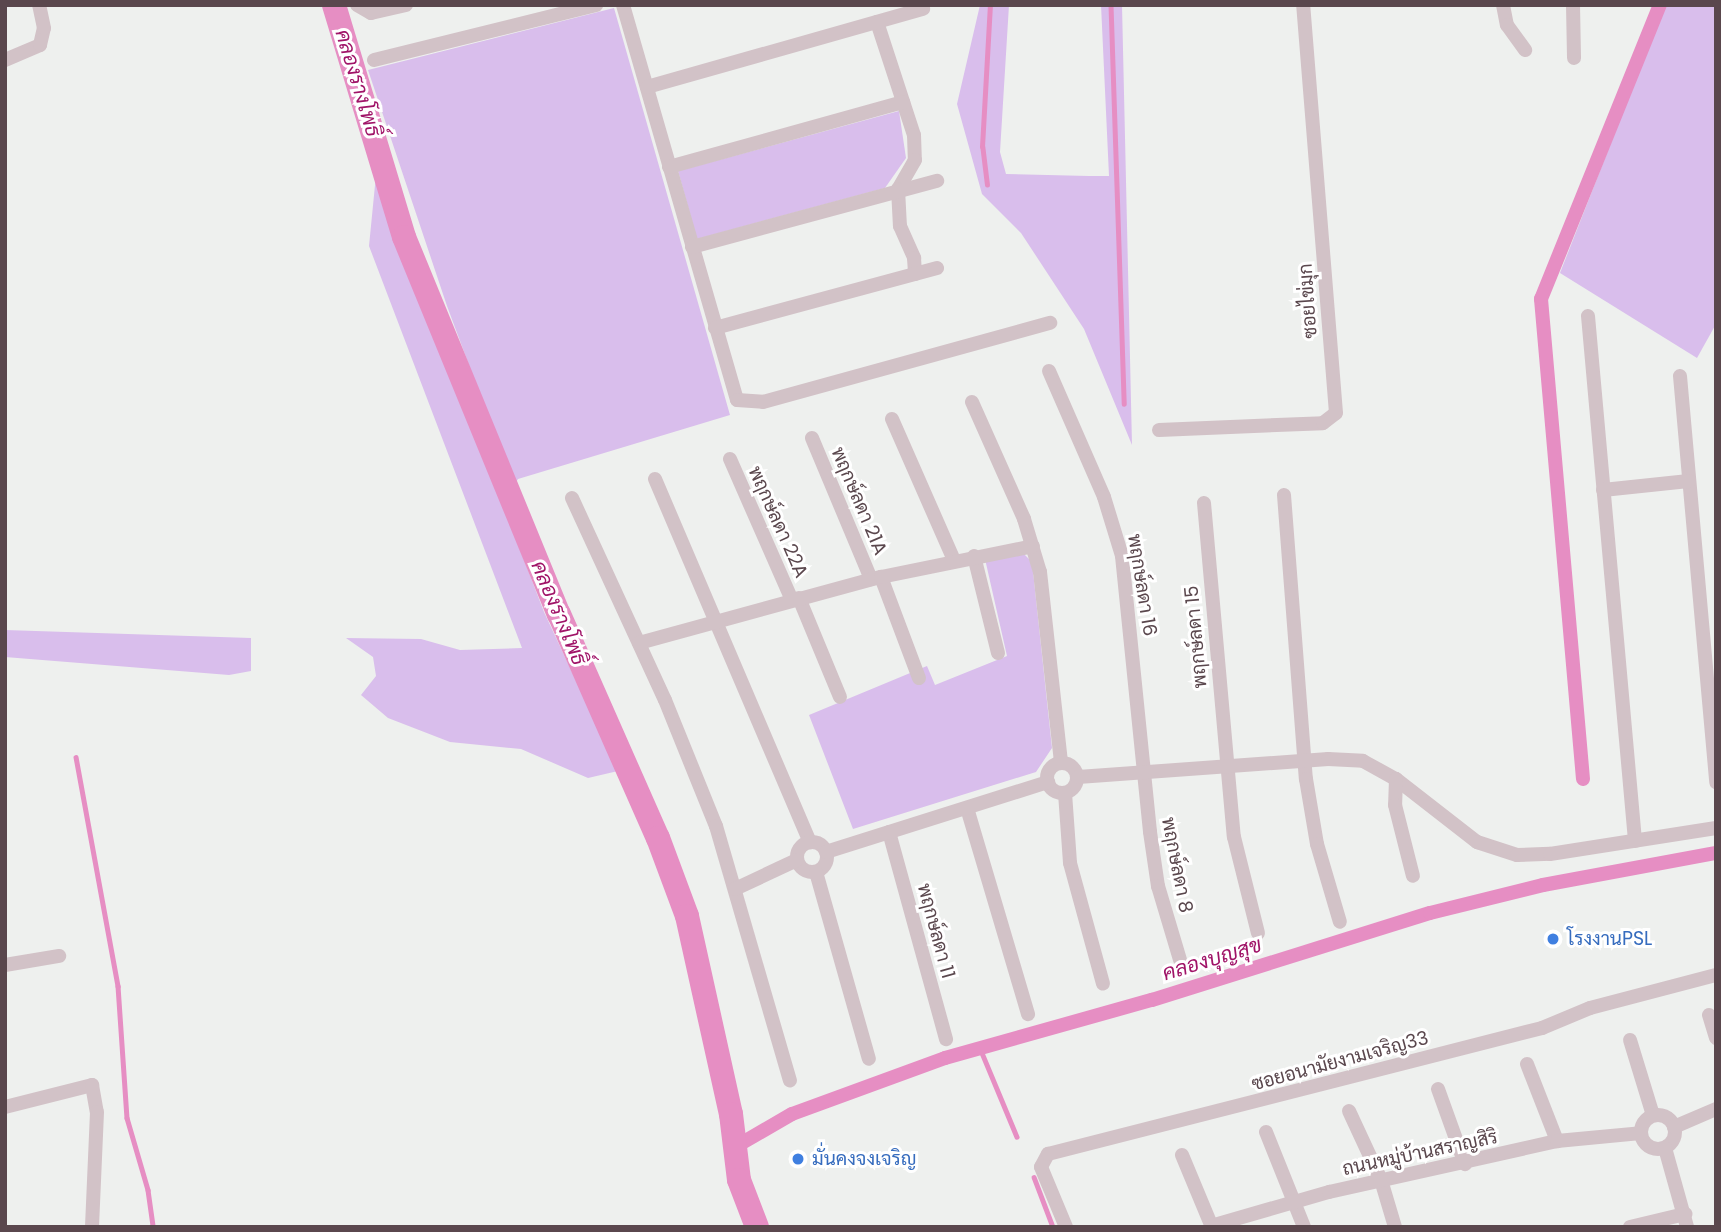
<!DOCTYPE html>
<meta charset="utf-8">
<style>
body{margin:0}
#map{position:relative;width:1721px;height:1232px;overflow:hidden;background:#eef0ee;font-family:Poppins,Sarabun,sans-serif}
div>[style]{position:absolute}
.green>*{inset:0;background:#d9beec}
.stream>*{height:4.5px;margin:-2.25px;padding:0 2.25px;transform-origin:2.25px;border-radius:2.25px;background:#e68ec3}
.canal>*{height:14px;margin:-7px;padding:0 7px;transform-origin:7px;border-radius:7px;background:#e68ec3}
.river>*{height:24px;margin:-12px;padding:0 12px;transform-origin:12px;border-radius:12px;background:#e68ec3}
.minor>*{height:14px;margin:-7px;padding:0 7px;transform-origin:7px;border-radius:7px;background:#d2c2c7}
.minor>.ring{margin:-7px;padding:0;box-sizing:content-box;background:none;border:14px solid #d2c2c7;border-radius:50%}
.dots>*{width:19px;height:19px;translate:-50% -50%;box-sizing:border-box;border:4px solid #fff;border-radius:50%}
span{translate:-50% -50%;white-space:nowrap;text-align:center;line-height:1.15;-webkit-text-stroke:6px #fff;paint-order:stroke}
.street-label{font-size:19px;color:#5a474d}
.shop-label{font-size:19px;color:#366cbe}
.left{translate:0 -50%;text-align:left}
.water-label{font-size:21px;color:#a01468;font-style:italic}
.frame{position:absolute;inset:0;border:7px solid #5a474d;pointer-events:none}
</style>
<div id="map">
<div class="green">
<i style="clip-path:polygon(980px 5px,1009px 5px,1000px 152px,1006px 174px,1089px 176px,1109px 176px,1101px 5px,1122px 5px,1132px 445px,1084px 329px,1021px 233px,982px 194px,957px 104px)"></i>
<i style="clip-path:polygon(1665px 5px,1716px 5px,1716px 324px,1697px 358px,1560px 273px)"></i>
<i style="clip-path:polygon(614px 8px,730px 415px,518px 479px,514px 486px,447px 306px,368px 70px)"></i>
<i style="clip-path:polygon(899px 111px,906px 158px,885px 188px,697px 239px,678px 171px)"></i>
<i style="clip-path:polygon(376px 175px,544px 612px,618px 771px,588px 778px,521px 749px,450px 742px,388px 718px,361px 695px,376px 676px,373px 657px,346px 638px,421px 639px,460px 650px,522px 648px,369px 246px)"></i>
<i style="clip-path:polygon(1023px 553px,1032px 562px,1052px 748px,1036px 772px,853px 829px,809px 715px,927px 666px,935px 685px,1007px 656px,985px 559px)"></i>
<i style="clip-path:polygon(5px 630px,251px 638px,251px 671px,229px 675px,5px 657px)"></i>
</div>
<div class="stream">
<i style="left:1111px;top:5px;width:399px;rotate:88.1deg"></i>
<i style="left:987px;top:185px;width:38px;rotate:-97deg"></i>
<i style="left:982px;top:147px;width:142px;rotate:-86.8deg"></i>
<i style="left:76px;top:757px;width:233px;rotate:79.6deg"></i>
<i style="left:118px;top:986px;width:132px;rotate:86.1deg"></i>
<i style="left:127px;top:1118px;width:75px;rotate:73.7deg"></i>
<i style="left:148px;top:1190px;width:37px;rotate:82deg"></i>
<i style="left:980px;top:1048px;width:96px;rotate:67.4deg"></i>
<i style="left:1034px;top:1177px;width:53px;rotate:69.2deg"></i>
</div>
<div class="canal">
<i style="left:1583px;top:779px;width:482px;rotate:-95deg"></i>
<i style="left:1541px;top:299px;width:317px;rotate:-68deg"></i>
<i style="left:735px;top:1147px;width:66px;rotate:-30.1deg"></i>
<i style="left:792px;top:1114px;width:163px;rotate:-20.1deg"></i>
<i style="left:945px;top:1058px;width:215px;rotate:-15.7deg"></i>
<i style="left:1152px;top:1000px;width:291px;rotate:-17.4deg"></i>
<i style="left:1430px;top:913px;width:116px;rotate:-13.9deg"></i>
<i style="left:1543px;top:885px;width:176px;rotate:-10.5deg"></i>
</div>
<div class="river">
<i style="left:334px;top:5px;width:242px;rotate:73.2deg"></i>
<i style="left:404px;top:237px;width:408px;rotate:67.7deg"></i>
<i style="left:559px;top:614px;width:245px;rotate:66.2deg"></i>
<i style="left:658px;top:838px;width:83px;rotate:69.6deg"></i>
<i style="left:687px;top:916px;width:203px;rotate:77.5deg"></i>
<i style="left:731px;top:1114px;width:66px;rotate:83.1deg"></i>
<i style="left:739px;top:1180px;width:50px;rotate:69deg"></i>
</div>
<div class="minor">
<i style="left:357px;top:5px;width:16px;rotate:30deg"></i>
<i style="left:371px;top:13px;width:36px;rotate:-13deg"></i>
<i style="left:623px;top:5px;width:411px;rotate:73.9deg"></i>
<i style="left:737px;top:400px;width:26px;rotate:4deg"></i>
<i style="left:763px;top:402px;width:298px;rotate:-15.4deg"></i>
<i style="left:1503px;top:5px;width:20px;rotate:79deg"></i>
<i style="left:1507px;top:25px;width:31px;rotate:54deg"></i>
<i style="left:1573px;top:5px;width:53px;rotate:88.9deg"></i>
<i style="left:877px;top:22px;width:119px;rotate:71.9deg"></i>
<i style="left:914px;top:135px;width:25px;rotate:88deg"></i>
<i style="left:915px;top:160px;width:34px;rotate:120deg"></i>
<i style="left:898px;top:189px;width:37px;rotate:87deg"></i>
<i style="left:900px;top:226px;width:35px;rotate:66deg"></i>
<i style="left:914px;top:258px;width:16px;rotate:86deg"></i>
<i style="left:5px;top:60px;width:38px;rotate:-23deg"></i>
<i style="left:40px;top:45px;width:17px;rotate:-77deg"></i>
<i style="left:44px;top:28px;width:24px;rotate:-102deg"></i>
<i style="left:374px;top:60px;width:229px;rotate:-13.9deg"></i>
<i style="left:647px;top:87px;width:287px;rotate:-15.8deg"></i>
<i style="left:669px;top:167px;width:243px;rotate:-15.5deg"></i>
<i style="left:692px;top:247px;width:254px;rotate:-15.1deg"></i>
<i style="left:1588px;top:316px;width:527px;rotate:84.88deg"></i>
<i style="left:715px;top:328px;width:230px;rotate:-15.1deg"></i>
<i style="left:1049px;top:371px;width:137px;rotate:66.4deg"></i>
<i style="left:1104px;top:497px;width:62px;rotate:73deg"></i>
<i style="left:1122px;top:556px;width:277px;rotate:84.2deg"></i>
<i style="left:1150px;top:832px;width:55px;rotate:81.6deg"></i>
<i style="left:1158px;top:886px;width:77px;rotate:73.4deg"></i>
<i style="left:1680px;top:376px;width:408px;rotate:84.9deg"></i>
<i style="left:972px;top:402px;width:128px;rotate:66deg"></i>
<i style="left:1024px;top:519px;width:55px;rotate:73.2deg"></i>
<i style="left:1040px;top:572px;width:192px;rotate:83.7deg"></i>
<i style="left:892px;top:419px;width:154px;rotate:66.3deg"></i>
<i style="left:1159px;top:430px;width:164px;rotate:-2.4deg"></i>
<i style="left:1323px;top:423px;width:16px;rotate:-38deg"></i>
<i style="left:1336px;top:413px;width:409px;rotate:-94.6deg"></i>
<i style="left:812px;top:438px;width:153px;rotate:67.3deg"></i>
<i style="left:730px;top:459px;width:154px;rotate:66.3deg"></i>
<i style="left:655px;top:479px;width:395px;rotate:66.9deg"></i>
<i style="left:1603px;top:490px;width:86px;rotate:-6deg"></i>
<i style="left:1284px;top:495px;width:285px;rotate:85.6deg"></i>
<i style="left:1306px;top:779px;width:66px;rotate:80.4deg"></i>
<i style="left:1317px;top:844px;width:81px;rotate:73.6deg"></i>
<i style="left:572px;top:498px;width:222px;rotate:65.3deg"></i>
<i style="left:665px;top:700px;width:136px;rotate:68deg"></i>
<i style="left:716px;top:826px;width:265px;rotate:73.8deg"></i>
<i style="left:1204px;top:503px;width:335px;rotate:84.9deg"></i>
<i style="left:1234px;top:837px;width:99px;rotate:76deg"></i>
<i style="left:974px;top:556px;width:100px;rotate:76.1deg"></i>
<i style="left:881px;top:577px;width:108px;rotate:69.4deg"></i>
<i style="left:799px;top:598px;width:107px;rotate:67.5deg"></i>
<i style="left:639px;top:643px;width:251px;rotate:-15.3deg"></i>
<i style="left:881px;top:577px;width:155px;rotate:-11.5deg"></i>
<i class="ring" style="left:1047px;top:763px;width:16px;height:16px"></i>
<i style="left:1078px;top:777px;width:251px;rotate:-4.1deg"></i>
<i style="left:1328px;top:759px;width:35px;rotate:3deg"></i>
<i style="left:1363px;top:761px;width:38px;rotate:29deg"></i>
<i style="left:1396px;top:779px;width:103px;rotate:37.9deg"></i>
<i style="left:1477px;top:842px;width:42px;rotate:18deg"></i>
<i style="left:1517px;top:855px;width:33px;rotate:-2deg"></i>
<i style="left:1550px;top:854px;width:168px;rotate:-8.9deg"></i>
<i style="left:1396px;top:779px;width:26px;rotate:92deg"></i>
<i style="left:1395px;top:805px;width:73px;rotate:75.8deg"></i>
<i style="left:1065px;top:793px;width:70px;rotate:85.9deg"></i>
<i style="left:1070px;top:863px;width:125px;rotate:74.7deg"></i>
<i style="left:967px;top:808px;width:215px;rotate:73.5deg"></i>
<i style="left:889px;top:832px;width:215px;rotate:74.6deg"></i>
<i class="ring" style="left:797px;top:842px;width:16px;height:16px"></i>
<i style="left:826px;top:852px;width:233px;rotate:-17.5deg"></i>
<i style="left:816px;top:872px;width:194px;rotate:74.2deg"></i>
<i style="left:735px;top:889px;width:68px;rotate:-25.1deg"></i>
<i style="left:5px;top:965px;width:55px;rotate:-9.5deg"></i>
<i style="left:1709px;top:1015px;width:24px;rotate:73deg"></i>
<i style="left:1630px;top:1040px;width:78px;rotate:73deg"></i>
<i style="left:1527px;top:1064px;width:83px;rotate:68.7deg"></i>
<i style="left:1438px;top:1089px;width:80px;rotate:70.2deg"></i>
<i style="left:5px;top:1107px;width:90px;rotate:-14.2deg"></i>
<i style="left:92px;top:1085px;width:27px;rotate:80deg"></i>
<i style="left:97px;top:1112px;width:115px;rotate:92.5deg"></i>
<i style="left:1349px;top:1111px;width:76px;rotate:65.1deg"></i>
<i style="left:1381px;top:1180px;width:49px;rotate:73.4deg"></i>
<i class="ring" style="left:1641px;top:1115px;width:20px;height:20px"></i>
<i style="left:1674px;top:1127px;width:46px;rotate:-23.2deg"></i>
<i style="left:1266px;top:1132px;width:102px;rotate:68.2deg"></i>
<i style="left:1665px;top:1148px;width:82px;rotate:74.4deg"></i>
<i style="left:1182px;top:1155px;width:78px;rotate:67.4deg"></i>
<i style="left:1211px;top:1226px;width:123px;rotate:-16.1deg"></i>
<i style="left:1329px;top:1192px;width:234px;rotate:-12.6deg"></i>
<i style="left:1557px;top:1141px;width:84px;rotate:-5.4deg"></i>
<i style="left:1066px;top:1227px;width:65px;rotate:-112.6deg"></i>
<i style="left:1041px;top:1167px;width:15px;rotate:-62deg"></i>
<i style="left:1048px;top:1154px;width:510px;rotate:-14.31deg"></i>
<i style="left:1542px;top:1028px;width:52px;rotate:-22.6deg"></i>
<i style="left:1590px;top:1008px;width:130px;rotate:-14.7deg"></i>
<i style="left:1630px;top:1227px;width:57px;rotate:-13.3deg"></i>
</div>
<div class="dots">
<i style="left:1553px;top:939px;background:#3f7fe0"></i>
<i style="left:798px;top:1159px;background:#3f7fe0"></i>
</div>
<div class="street-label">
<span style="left:1308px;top:301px;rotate:-94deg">ซอยไข่มุก</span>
<span style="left:859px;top:501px;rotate:67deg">พฤกษ์ลดา 21A</span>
<span style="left:778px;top:522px;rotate:66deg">พฤกษ์ลดา 22A</span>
<span style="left:1142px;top:585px;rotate:81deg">พฤกษ์ลดา 16</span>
<span style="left:1196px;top:637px;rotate:-95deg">พฤกษ์ลดา 15</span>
<span style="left:1177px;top:865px;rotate:79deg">พฤกษ์ลดา 8</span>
<span style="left:936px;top:931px;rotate:75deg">พฤกษ์ลดา 11</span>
<span style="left:1340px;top:1061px;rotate:-15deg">ซอยอนามัยงามเจริญ33</span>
<span style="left:1420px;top:1153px;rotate:-12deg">ถนนหมู่บ้านสราญสิริ</span>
</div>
<div class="shop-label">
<span class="left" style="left:1567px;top:939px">โรงงานPSL</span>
<span class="left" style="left:812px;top:1159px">มั่นคงจงเจริญ</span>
</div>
<div class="water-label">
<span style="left:358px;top:83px;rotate:73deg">คลองรางโพธิ์</span>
<span style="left:559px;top:613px;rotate:67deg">คลองรางโพธิ์</span>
<span style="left:1212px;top:959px;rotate:-17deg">คลองบุญสุข</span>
</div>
<div class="frame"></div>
</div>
